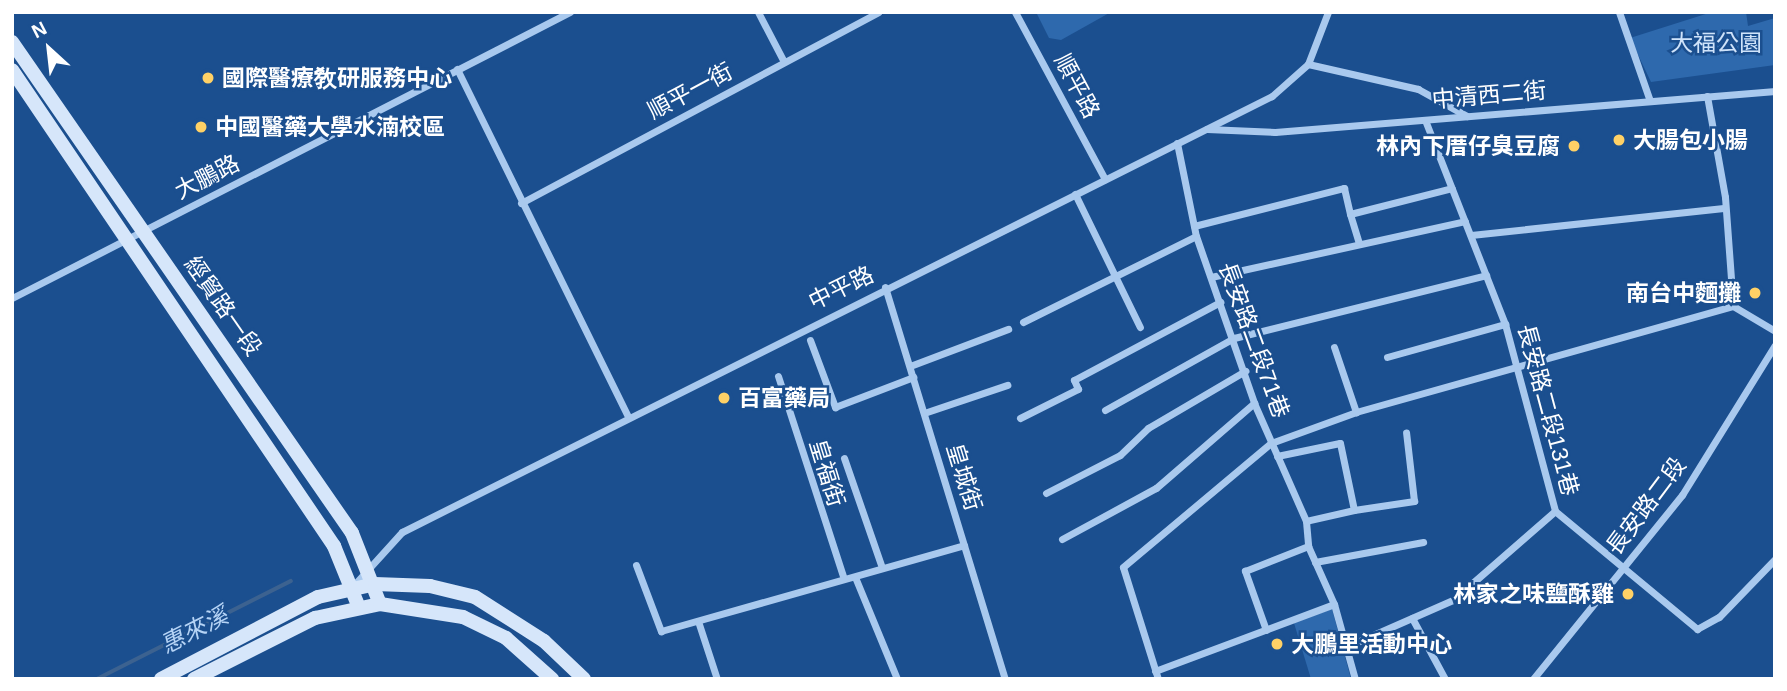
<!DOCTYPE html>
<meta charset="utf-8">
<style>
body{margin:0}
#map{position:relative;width:1787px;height:691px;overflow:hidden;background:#1b4f8f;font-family:Arial,"Noto Sans TC",sans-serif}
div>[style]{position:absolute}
.green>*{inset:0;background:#2e69ad}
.stream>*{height:3.5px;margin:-1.75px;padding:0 1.75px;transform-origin:1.75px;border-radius:1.75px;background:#3c6290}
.street>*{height:7px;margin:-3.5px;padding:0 3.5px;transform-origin:3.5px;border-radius:3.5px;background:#a9c9ee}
.secondary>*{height:14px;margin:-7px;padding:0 7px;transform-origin:7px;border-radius:7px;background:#d6e6fa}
.dots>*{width:19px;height:19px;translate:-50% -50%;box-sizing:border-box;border:4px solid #1b4f8f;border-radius:50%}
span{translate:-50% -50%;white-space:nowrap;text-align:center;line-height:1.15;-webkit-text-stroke:5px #1b4f8f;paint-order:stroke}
.park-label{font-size:23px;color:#cfe3fa}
.poi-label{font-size:23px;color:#fff;font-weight:700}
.left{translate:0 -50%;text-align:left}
.right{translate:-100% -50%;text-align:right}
.street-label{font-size:23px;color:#fff}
.water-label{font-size:24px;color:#b5d3f5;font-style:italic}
.frame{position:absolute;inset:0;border:14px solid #fff;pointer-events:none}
.north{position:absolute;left:14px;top:14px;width:70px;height:70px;-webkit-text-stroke:5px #1b4f8f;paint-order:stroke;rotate:333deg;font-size:19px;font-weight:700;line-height:28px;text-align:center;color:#fff}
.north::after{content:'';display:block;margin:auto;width:24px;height:32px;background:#fff;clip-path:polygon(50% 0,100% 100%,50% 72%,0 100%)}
</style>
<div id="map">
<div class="green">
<i style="clip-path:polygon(1036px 12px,1111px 12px,1061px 40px,1049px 38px)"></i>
<i style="clip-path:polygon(1712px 12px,1746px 12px,1748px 26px,1775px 18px,1775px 65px,1651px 82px,1630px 38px)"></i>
<i style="clip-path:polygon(1332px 609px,1351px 679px,1311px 679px,1294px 623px)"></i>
</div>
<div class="stream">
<i style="left:97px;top:679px;width:217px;rotate:-26.8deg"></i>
</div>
<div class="street">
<i style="left:758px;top:12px;width:56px;rotate:62.5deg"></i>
<i style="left:1015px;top:12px;width:190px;rotate:61.7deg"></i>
<i style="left:1619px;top:12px;width:94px;rotate:70.8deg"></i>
<i style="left:1308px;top:64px;width:113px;rotate:12.8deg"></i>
<i style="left:1418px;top:89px;width:56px;rotate:28.9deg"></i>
<i style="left:457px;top:69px;width:387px;rotate:63.8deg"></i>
<i style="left:1707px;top:96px;width:103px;rotate:79.9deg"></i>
<i style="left:1725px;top:197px;width:109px;rotate:85.8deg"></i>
<i style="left:1425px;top:120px;width:219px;rotate:68.6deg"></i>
<i style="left:1505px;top:324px;width:194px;rotate:75deg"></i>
<i style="left:1555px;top:511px;width:185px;rotate:39.7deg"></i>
<i style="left:1697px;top:629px;width:25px;rotate:-29deg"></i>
<i style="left:1719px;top:617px;width:81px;rotate:-46deg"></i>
<i style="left:1207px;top:129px;width:68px;rotate:2.5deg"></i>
<i style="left:1275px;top:132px;width:502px;rotate:-4.69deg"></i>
<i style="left:1177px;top:143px;width:95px;rotate:78.5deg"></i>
<i style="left:1196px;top:236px;width:177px;rotate:70.8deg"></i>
<i style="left:1254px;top:403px;width:129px;rotate:66.2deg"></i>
<i style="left:1306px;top:521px;width:25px;rotate:85deg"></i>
<i style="left:1308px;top:546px;width:64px;rotate:65.9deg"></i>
<i style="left:1334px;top:604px;width:78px;rotate:74.4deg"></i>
<i style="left:1075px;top:194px;width:148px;rotate:64deg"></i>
<i style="left:521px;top:203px;width:405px;rotate:-28.1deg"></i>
<i style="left:1350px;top:214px;width:31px;rotate:73deg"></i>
<i style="left:1194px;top:226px;width:155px;rotate:-14.2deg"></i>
<i style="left:1344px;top:188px;width:27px;rotate:77deg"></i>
<i style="left:1350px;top:214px;width:105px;rotate:-14.3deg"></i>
<i style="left:1471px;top:235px;width:254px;rotate:-6.1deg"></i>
<i style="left:1211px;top:277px;width:260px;rotate:-12.4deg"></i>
<i style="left:885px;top:287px;width:410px;rotate:73deg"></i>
<i style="left:12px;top:298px;width:627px;rotate:-27.14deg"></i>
<i style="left:1023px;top:322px;width:193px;rotate:-26.4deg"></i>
<i style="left:810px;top:340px;width:72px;rotate:69.5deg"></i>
<i style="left:835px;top:407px;width:84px;rotate:-21deg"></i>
<i style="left:1334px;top:347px;width:69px;rotate:71.3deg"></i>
<i style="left:1387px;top:357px;width:123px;rotate:-15.6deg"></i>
<i style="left:910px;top:366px;width:105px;rotate:-20.7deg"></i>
<i style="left:778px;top:376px;width:213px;rotate:72deg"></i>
<i style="left:1105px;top:410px;width:148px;rotate:-29.2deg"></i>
<i style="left:1234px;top:338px;width:260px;rotate:-14deg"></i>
<i style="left:924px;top:413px;width:88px;rotate:-18.6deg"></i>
<i style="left:1020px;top:418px;width:65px;rotate:-26.6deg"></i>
<i style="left:1078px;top:389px;width:10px;rotate:-114deg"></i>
<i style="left:1074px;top:380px;width:166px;rotate:-28.1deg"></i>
<i style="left:1277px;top:456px;width:64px;rotate:-11.7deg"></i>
<i style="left:1340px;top:443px;width:68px;rotate:78.2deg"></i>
<i style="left:1354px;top:510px;width:49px;rotate:167.1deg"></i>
<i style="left:844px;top:458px;width:116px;rotate:70.9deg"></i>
<i style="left:1046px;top:493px;width:83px;rotate:-27.2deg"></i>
<i style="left:1120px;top:455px;width:39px;rotate:-44deg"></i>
<i style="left:1148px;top:428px;width:113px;rotate:-30.4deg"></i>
<i style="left:1354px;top:510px;width:61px;rotate:-8.5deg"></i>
<i style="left:1414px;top:501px;width:69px;rotate:-96.6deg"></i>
<i style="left:1062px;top:539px;width:107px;rotate:-28.5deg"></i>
<i style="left:1156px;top:488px;width:130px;rotate:-40.9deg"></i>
<i style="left:1315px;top:562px;width:110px;rotate:-10.5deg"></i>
<i style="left:636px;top:565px;width:71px;rotate:69.3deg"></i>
<i style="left:661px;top:631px;width:315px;rotate:-15.8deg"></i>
<i style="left:855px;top:577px;width:110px;rotate:67.6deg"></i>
<i style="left:353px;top:586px;width:73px;rotate:-47.8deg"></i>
<i style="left:402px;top:532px;width:973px;rotate:-26.62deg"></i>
<i style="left:1272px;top:96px;width:48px;rotate:-41.6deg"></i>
<i style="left:1308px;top:64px;width:56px;rotate:-69deg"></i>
<i style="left:1412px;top:618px;width:69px;rotate:61.6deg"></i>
<i style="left:698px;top:621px;width:61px;rotate:71.9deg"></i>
<i style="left:1266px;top:630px;width:63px;rotate:-109.6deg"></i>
<i style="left:1245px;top:571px;width:68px;rotate:-21.6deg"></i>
<i style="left:1348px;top:646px;width:115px;rotate:-23.7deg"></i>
<i style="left:1453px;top:600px;width:135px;rotate:-41.1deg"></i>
<i style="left:1155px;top:671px;width:191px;rotate:-20.5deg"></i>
<i style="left:1158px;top:679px;width:117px;rotate:-107.4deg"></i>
<i style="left:1123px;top:567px;width:193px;rotate:-40deg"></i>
<i style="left:1271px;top:443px;width:90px;rotate:-20deg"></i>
<i style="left:1356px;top:412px;width:392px;rotate:-15.7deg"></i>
<i style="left:1733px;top:306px;width:49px;rotate:30.8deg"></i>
<i style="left:1533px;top:679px;width:237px;rotate:-51deg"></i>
<i style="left:1682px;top:495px;width:176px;rotate:-58.2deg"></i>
</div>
<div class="secondary">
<i style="left:12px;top:42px;width:597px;rotate:55.3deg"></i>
<i style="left:352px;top:533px;width:76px;rotate:68.5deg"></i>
<i style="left:12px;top:70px;width:575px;rotate:55.92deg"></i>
<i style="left:334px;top:546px;width:64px;rotate:67.9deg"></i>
<i style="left:161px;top:679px;width:177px;rotate:-27.6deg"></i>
<i style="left:318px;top:597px;width:58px;rotate:-12.8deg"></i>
<i style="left:375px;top:584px;width:55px;rotate:2.1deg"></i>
<i style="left:430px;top:586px;width:46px;rotate:13.7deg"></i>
<i style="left:475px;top:597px;width:82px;rotate:32.5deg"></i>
<i style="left:544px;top:641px;width:55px;rotate:43.5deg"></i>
<i style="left:194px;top:679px;width:136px;rotate:-26.8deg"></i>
<i style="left:315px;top:618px;width:66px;rotate:-12.2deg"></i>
<i style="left:380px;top:604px;width:84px;rotate:8.9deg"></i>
<i style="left:463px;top:617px;width:48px;rotate:26deg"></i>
<i style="left:506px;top:638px;width:62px;rotate:41.7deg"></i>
</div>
<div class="dots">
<i style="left:208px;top:78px;background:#ffd166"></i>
<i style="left:201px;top:127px;background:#ffd166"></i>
<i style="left:1619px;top:140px;background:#ffd166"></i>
<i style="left:1574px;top:146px;background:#ffd166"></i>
<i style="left:1755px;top:293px;background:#ffd166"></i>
<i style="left:724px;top:398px;background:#ffd166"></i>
<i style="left:1628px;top:594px;background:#ffd166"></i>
<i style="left:1277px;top:644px;background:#ffd166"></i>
</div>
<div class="park-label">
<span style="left:1716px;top:43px">大福公園</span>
</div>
<div class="poi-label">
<span class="left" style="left:222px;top:78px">國際醫療敎研服務中心</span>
<span class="left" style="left:215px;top:127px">中國醫藥大學水湳校區</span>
<span class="left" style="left:1633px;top:140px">大腸包小腸</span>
<span class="right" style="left:1560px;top:146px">林內下厝仔臭豆腐</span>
<span class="right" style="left:1741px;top:293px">南台中麵攤</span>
<span class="left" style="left:738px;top:398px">百富藥局</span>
<span class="right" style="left:1614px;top:594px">林家之味鹽酥雞</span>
<span class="left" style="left:1291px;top:644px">大鵬里活動中心</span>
</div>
<div class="street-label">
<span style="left:1077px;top:86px;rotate:62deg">順平路</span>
<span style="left:690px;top:91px;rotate:-28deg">順平一街</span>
<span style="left:1489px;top:95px;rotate:-5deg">中清西二街</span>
<span style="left:207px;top:177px;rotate:-27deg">大鵬路</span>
<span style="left:841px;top:288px;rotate:-26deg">中平路</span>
<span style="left:223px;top:306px;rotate:55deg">經貿路一段</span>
<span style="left:1254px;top:340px;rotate:70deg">長安路二段71巷</span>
<span style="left:1548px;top:410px;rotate:75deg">長安路二段131巷</span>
<span style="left:827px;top:473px;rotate:73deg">皇福街</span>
<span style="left:964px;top:477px;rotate:73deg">皇城街</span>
<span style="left:1646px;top:506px;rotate:-53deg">長安路二段</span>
</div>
<div class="water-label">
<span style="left:194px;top:630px;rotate:-27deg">惠來溪</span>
</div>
<div class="frame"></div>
<div class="north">N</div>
</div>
